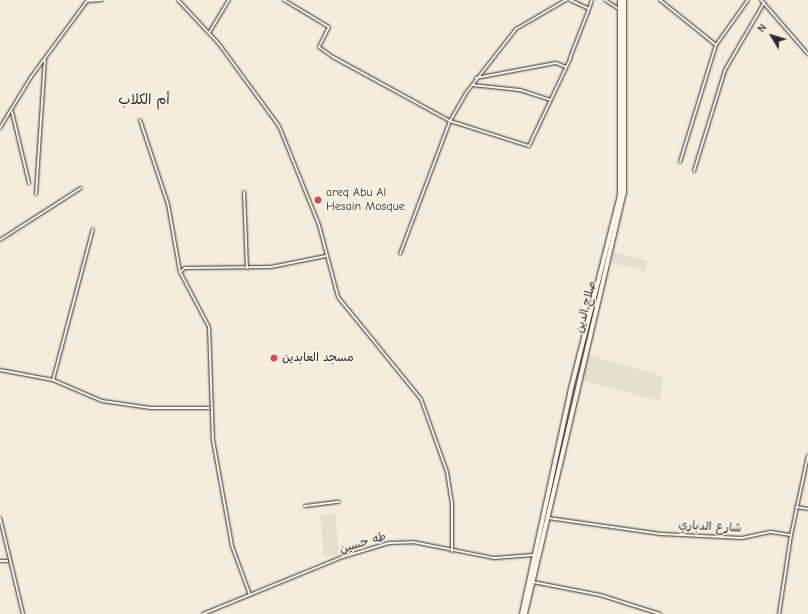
<!DOCTYPE html>
<meta charset="utf-8">
<style>
body{margin:0}
#map{position:relative;width:808px;height:614px;overflow:hidden;background:#f4edde;font-family:"Comic Neue","Playpen Sans Arabic",sans-serif}
div>[style]{position:absolute}
.built>*{inset:0;background:#e5dfd0}
.roads{filter:drop-shadow(0 0 1px #2b2b2b) drop-shadow(0 0 1px #2b2b2b)}
.minor>*{height:2px;margin:-1px;padding:0 1px;transform-origin:1px;border-radius:1px;background:#fcf5e5}
.highway>*{height:3.5px;margin:-1.75px;padding:0 1.75px;transform-origin:1.75px;border-radius:1.75px;background:#fcf5e5}
.dots>*{width:11px;height:11px;translate:-50% -50%;box-sizing:border-box;border:2px solid #fcf5e5;border-radius:50%}
span{translate:-50% -50%;white-space:nowrap;text-align:center;line-height:1.15;-webkit-text-stroke:3px #fcf5e5;paint-order:stroke}
.poi-label{font-size:12px;color:#2b2b2b}
.left{translate:0 -50%;text-align:left}
.street-label{font-size:12px;color:#2b2b2b}
.quarter-label{font-size:14px;color:#2b2b2b}
.north{position:absolute;left:752px;top:16px;width:40px;height:40px;-webkit-text-stroke:3px #fcf5e5;paint-order:stroke;rotate:308deg;font-size:11px;font-weight:700;line-height:16px;text-align:center;color:#2b2b2b}
.north::after{content:'';display:block;margin:auto;width:14px;height:18px;background:#2b2b2b;clip-path:polygon(50% 0,100% 100%,50% 72%,0 100%)}
</style>
<div id="map">
<div class="built">
<i style="clip-path:polygon(614px 252px,647px 260px,646px 271px,612px 263px)"></i>
<i style="clip-path:polygon(586px 354px,663px 376px,660px 401px,582px 381px)"></i>
<i style="clip-path:polygon(335px 513px,339px 555px,324px 556px,320px 515px)"></i>
</div>
<div class="roads">
<div class="minor">
<i style="left:178px;top:0;width:60px;rotate:47deg"></i>
<i style="left:219px;top:44px;width:102px;rotate:53.8deg"></i>
<i style="left:279px;top:126px;width:107px;rotate:68deg"></i>
<i style="left:319px;top:225px;width:74px;rotate:75.2deg"></i>
<i style="left:338px;top:297px;width:132px;rotate:50.9deg"></i>
<i style="left:421px;top:399px;width:77px;rotate:70.4deg"></i>
<i style="left:447px;top:472px;width:30px;rotate:81deg"></i>
<i style="left:452px;top:502px;width:49px;rotate:90deg"></i>
<i style="left:284px;top:0;width:52px;rotate:31deg"></i>
<i style="left:329px;top:27px;width:22px;rotate:117deg"></i>
<i style="left:319px;top:47px;width:17px;rotate:36deg"></i>
<i style="left:333px;top:57px;width:133px;rotate:28.7deg"></i>
<i style="left:450px;top:121px;width:83px;rotate:17.6deg"></i>
<i style="left:529px;top:146px;width:98px;rotate:-64.7deg"></i>
<i style="left:570px;top:0;width:21px;rotate:25deg"></i>
<i style="left:589px;top:9px;width:9px;rotate:-72deg"></i>
<i style="left:605px;top:0;width:17px;rotate:33deg"></i>
<i style="left:660px;top:0;width:72px;rotate:38.8deg"></i>
<i style="left:761px;top:0;width:72px;rotate:49deg"></i>
<i style="left:209px;top:33px;width:39px;rotate:-59deg"></i>
<i style="left:570px;top:58px;width:53px;rotate:-68.8deg"></i>
<i style="left:476px;top:78px;width:81px;rotate:-10.6deg"></i>
<i style="left:556px;top:63px;width:11px;rotate:22deg"></i>
<i style="left:472px;top:85px;width:48px;rotate:5.9deg"></i>
<i style="left:520px;top:90px;width:32px;rotate:18deg"></i>
<i style="left:12px;top:112px;width:73px;rotate:76.5deg"></i>
<i style="left:140px;top:120px;width:89px;rotate:71.6deg"></i>
<i style="left:168px;top:204px;width:69px;rotate:80deg"></i>
<i style="left:180px;top:272px;width:62px;rotate:62.2deg"></i>
<i style="left:209px;top:327px;width:113px;rotate:88deg"></i>
<i style="left:213px;top:440px;width:108px;rotate:79.8deg"></i>
<i style="left:232px;top:546px;width:52px;rotate:69.8deg"></i>
<i style="left:0;top:128px;width:60px;rotate:-58.7deg"></i>
<i style="left:31px;top:77px;width:94px;rotate:-53.6deg"></i>
<i style="left:87px;top:1px;width:15px;rotate:-4deg"></i>
<i style="left:680px;top:162px;width:122px;rotate:-72.9deg"></i>
<i style="left:716px;top:45px;width:55px;rotate:-54.6deg"></i>
<i style="left:694px;top:171px;width:106px;rotate:-72.9deg"></i>
<i style="left:725px;top:70px;width:78px;rotate:-59.8deg"></i>
<i style="left:244px;top:192px;width:76px;rotate:87.7deg"></i>
<i style="left:36px;top:194px;width:134px;rotate:-86.2deg"></i>
<i style="left:0;top:240px;width:96px;rotate:-32.7deg"></i>
<i style="left:400px;top:254px;width:142px;rotate:-69.4deg"></i>
<i style="left:450px;top:121px;width:32px;rotate:-60deg"></i>
<i style="left:466px;top:93px;width:81px;rotate:-52deg"></i>
<i style="left:516px;top:29px;width:58px;rotate:-30.1deg"></i>
<i style="left:180px;top:272px;width:6px;rotate:-39deg"></i>
<i style="left:185px;top:268px;width:86px;rotate:-0.7deg"></i>
<i style="left:271px;top:267px;width:56px;rotate:-11.3deg"></i>
<i style="left:0;top:370px;width:54px;rotate:10.7deg"></i>
<i style="left:53px;top:380px;width:53px;rotate:23.2deg"></i>
<i style="left:102px;top:401px;width:49px;rotate:8.3deg"></i>
<i style="left:150px;top:408px;width:59px"></i>
<i style="left:53px;top:380px;width:156px;rotate:-75.2deg"></i>
<i style="left:305px;top:506px;width:34px;rotate:-7deg"></i>
<i style="left:796px;top:507px;width:12px;rotate:9deg"></i>
<i style="left:0;top:518px;width:99px;rotate:76.5deg"></i>
<i style="left:548px;top:518px;width:114px;rotate:8.1deg"></i>
<i style="left:661px;top:534px;width:81px;rotate:2.8deg"></i>
<i style="left:742px;top:538px;width:30px;rotate:-12deg"></i>
<i style="left:771px;top:532px;width:20px;rotate:9deg"></i>
<i style="left:791px;top:535px;width:80px;rotate:98.6deg"></i>
<i style="left:791px;top:535px;width:81px;rotate:-77.9deg"></i>
<i style="left:0;top:561px;width:7px"></i>
<i style="left:533px;top:582px;width:68px;rotate:11deg"></i>
<i style="left:600px;top:595px;width:63px;rotate:17.6deg"></i>
<i style="left:203px;top:614px;width:151px;rotate:-22.2deg"></i>
<i style="left:343px;top:557px;width:48px;rotate:-16.9deg"></i>
<i style="left:389px;top:543px;width:24px;rotate:-2deg"></i>
<i style="left:413px;top:542px;width:83px;rotate:11.2deg"></i>
<i style="left:494px;top:558px;width:40px;rotate:-4.3deg"></i>
</div>
<div class="highway">
<i style="left:522px;top:614px;width:226px;rotate:-77.7deg"></i>
<i style="left:570px;top:393px;width:204px;rotate:-75.8deg"></i>
<i style="left:620px;top:195px;width:195px;rotate:-90deg"></i>
<i style="left:525px;top:614px;width:432px;rotate:-76.8deg"></i>
<i style="left:624px;top:193px;width:193px;rotate:-90deg"></i>
</div>
</div>
<div class="dots">
<i style="left:318px;top:200px;background:#d1495b"></i>
<i style="left:274px;top:358px;background:#d1495b"></i>
</div>
<div class="poi-label">
<span class="left" style="left:326px;top:200px">areq Abu Al<br>Hesain Mosque</span>
<span class="left" style="left:282px;top:358px">مسجد العابدين</span>
</div>
<div class="street-label">
<span style="left:586px;top:307px;rotate:-76deg">صلاح الدين</span>
<span style="left:710px;top:527px;rotate:3deg">شارع الدباري</span>
<span style="left:363px;top:543px;rotate:-17deg">طه حسين</span>
</div>
<div class="quarter-label">
<span style="left:144px;top:100px">أم الكلاب</span>
</div>
<div class="north">N</div>
</div>
